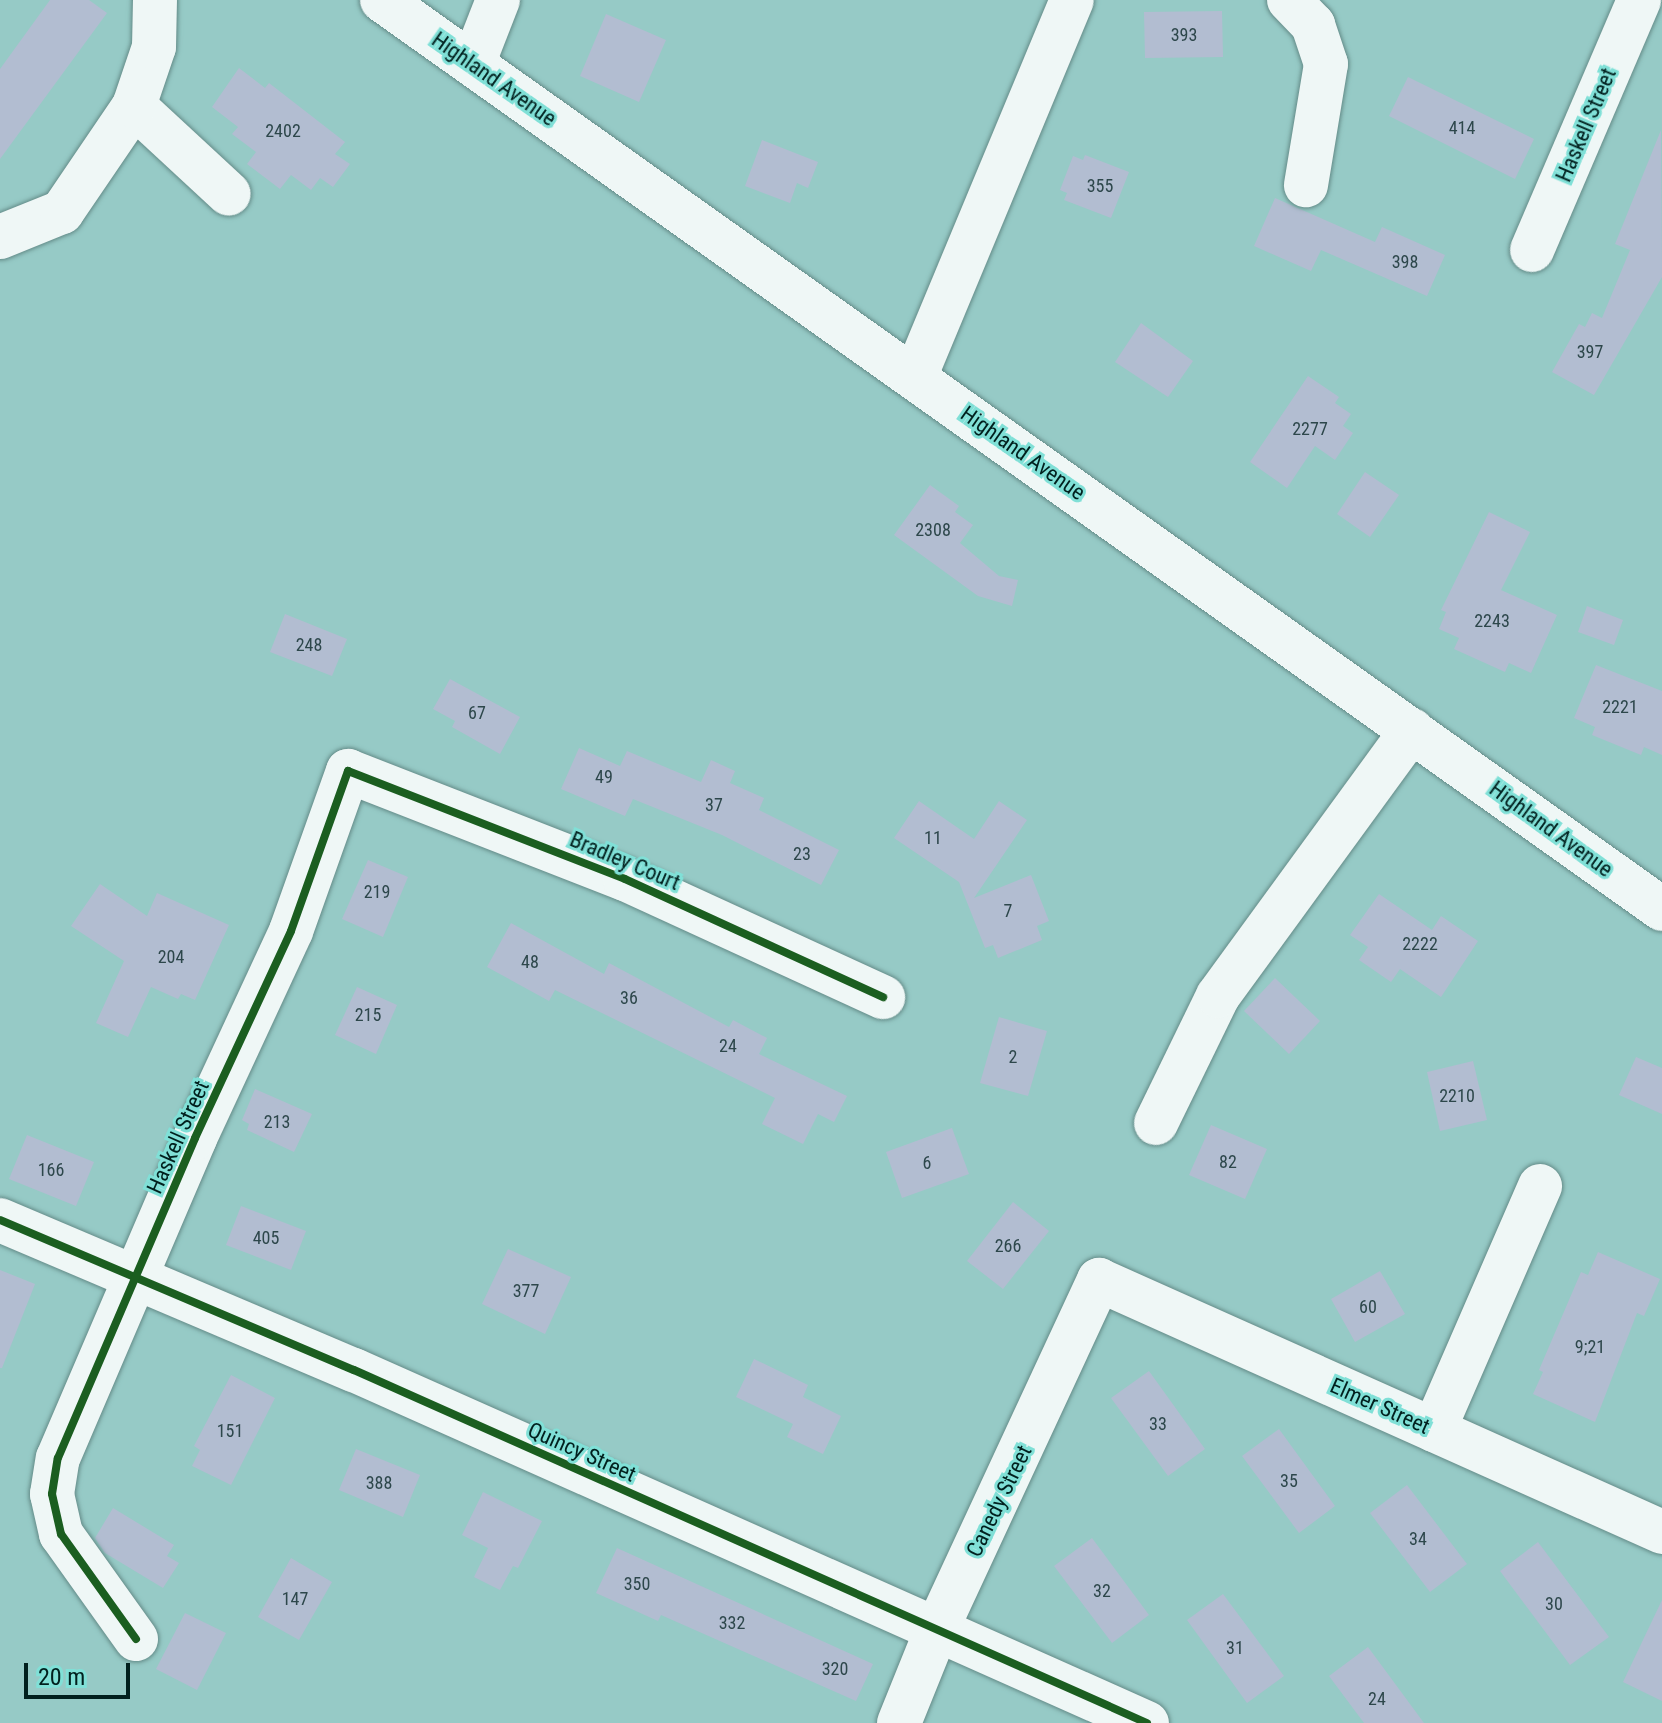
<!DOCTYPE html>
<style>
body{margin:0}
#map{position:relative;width:1662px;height:1723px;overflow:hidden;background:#96cac6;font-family:"Roboto Condensed",sans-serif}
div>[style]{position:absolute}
.building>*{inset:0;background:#b2bdd1}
.roads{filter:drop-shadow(0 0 2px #648b88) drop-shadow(0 0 2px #648b88)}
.minor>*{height:44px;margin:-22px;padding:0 22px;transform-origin:22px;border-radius:22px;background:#eff7f6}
.major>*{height:44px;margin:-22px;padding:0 22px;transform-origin:22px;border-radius:22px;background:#eff7f6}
.cycleway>*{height:8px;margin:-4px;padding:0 4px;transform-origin:4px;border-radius:4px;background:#1b5e20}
span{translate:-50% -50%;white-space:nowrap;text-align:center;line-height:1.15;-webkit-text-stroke:6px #80e0d7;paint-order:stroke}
.number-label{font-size:18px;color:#2d474b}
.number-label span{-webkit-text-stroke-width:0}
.street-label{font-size:22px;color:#01201e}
.scale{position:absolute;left:24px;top:1663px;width:106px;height:36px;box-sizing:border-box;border:4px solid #01201e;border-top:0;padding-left:10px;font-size:24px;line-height:28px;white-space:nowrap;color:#01201e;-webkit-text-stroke:6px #80e0d7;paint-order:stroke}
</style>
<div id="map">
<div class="building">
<i style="clip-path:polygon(50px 0,89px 0,107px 13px,0 159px,0 69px)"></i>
<i style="clip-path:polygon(1222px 11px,1223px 57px,1145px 58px,1144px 12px)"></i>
<i style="clip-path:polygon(606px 14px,666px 40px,639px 102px,580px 76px)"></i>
<i style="clip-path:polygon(239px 68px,265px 88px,269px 83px,345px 142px,335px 154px,350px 164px,333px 187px,320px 178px,311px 190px,291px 175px,280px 189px,247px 164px,256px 152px,232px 134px,238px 127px,212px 107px)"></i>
<i style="clip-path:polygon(1408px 77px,1534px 139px,1515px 179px,1389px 116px)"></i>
<i style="clip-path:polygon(1661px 130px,1662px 277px,1594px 395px,1552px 372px,1579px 324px,1585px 327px,1592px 313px,1602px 318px,1630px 250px,1615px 244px)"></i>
<i style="clip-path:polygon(762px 140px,818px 162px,808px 188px,797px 183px,790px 203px,745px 186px)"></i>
<i style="clip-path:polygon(1085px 155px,1129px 172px,1111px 218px,1064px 200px,1067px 193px,1060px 190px,1073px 156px,1083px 160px)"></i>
<i style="clip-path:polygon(1275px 198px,1375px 242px,1382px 227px,1445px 255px,1427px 296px,1321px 250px,1311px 271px,1254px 246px)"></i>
<i style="clip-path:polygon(1141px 323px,1193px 361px,1168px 397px,1115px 362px)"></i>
<i style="clip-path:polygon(1308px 376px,1339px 397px,1335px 403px,1351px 414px,1343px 426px,1353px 433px,1335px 460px,1315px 446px,1287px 488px,1250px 462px)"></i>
<i style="clip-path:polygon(1365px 472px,1399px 495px,1370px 537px,1337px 514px)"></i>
<i style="clip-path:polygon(930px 485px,959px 506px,955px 512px,973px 525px,960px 543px,999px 576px,1018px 580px,1012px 606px,978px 596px,894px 535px)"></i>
<i style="clip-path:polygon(1489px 512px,1530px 532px,1501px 590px,1557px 615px,1531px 673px,1509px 663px,1505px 672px,1454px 649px,1459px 638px,1439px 629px,1446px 612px,1441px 610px)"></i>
<i style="clip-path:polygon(1587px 606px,1623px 620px,1614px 645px,1578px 632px)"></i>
<i style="clip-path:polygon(285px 614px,347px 639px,332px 676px,270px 652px)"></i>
<i style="clip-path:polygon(1596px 665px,1662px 691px,1662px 755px,1644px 747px,1641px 755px,1592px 735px,1595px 727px,1574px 718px)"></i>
<i style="clip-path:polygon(450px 679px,520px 717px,500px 754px,452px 727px,455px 721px,433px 709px)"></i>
<i style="clip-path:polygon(579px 748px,620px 766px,627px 751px,701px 782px,711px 760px,735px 771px,730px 783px,764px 798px,759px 810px,839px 850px,821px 885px,722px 835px,633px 799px,625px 816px,561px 789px)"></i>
<i style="clip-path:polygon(919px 801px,974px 839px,999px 801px,1027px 820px,974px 898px,1031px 875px,1049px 921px,1037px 926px,1042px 940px,998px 958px,993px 945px,985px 948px,959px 882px,894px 838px)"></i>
<i style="clip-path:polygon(368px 860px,408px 877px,383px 937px,342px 919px)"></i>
<i style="clip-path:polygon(100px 884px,147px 916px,157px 893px,229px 925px,195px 1000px,181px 994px,178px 999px,151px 987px,128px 1037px,96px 1023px,124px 961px,71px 926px)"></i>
<i style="clip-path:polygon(1379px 894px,1432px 930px,1441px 916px,1478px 941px,1441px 997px,1400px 969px,1391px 982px,1359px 960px,1368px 947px,1350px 935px)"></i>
<i style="clip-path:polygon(511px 923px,604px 974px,609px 963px,729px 1027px,733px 1020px,767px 1038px,759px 1054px,847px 1096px,834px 1122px,818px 1114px,803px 1144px,762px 1124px,775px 1098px,555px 990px,549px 1001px,487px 967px)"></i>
<i style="clip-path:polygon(1275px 978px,1320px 1021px,1289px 1054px,1244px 1011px)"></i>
<i style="clip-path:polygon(357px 987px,397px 1005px,376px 1054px,335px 1035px)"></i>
<i style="clip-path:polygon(999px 1017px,1047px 1031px,1028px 1096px,980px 1083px)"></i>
<i style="clip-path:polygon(1636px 1057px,1662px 1068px,1662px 1114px,1619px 1095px)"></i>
<i style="clip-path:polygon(1473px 1061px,1487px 1120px,1440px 1131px,1427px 1072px)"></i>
<i style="clip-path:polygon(255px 1089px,312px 1114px,294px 1152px,247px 1130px,249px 1124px,242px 1120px)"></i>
<i style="clip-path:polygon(1211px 1125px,1267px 1149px,1245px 1199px,1189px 1175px)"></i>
<i style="clip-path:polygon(952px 1128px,969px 1174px,902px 1198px,886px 1152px)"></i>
<i style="clip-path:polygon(27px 1135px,94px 1162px,76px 1206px,9px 1179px)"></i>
<i style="clip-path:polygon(1013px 1202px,1049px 1231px,1003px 1289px,967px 1261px)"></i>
<i style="clip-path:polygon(241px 1206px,306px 1231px,291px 1270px,226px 1245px)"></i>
<i style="clip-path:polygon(508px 1249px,571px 1277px,545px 1334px,482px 1304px)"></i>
<i style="clip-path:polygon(1598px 1252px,1660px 1279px,1644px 1316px,1637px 1313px,1595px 1422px,1533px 1394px,1543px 1372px,1539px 1370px,1581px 1272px,1588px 1275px)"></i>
<i style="clip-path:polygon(0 1270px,35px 1284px,2px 1368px,0 1368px)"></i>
<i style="clip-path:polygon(1380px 1271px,1405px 1314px,1355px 1342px,1331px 1299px)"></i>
<i style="clip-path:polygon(754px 1359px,808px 1385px,803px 1397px,841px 1416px,823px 1454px,787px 1437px,793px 1424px,736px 1397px)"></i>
<i style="clip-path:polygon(1149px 1371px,1205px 1449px,1168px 1476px,1111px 1398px)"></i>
<i style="clip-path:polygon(231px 1375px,275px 1398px,231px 1485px,192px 1466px,200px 1450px,194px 1446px)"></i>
<i style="clip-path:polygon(1279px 1429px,1335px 1506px,1299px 1533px,1242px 1456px)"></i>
<i style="clip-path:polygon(356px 1449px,420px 1475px,403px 1517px,339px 1490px)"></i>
<i style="clip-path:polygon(1407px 1485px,1467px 1564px,1430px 1592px,1370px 1513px)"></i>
<i style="clip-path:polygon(483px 1492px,542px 1521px,518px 1568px,513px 1566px,500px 1590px,474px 1577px,488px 1548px,462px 1535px)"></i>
<i style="clip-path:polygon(113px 1508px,174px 1545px,167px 1556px,179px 1563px,163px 1588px,105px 1553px,95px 1538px)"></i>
<i style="clip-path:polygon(1092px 1538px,1149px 1615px,1112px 1643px,1054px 1566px)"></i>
<i style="clip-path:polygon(1538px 1542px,1609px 1637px,1570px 1665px,1500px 1571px)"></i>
<i style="clip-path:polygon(617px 1548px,873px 1664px,856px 1701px,661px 1615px,658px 1621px,596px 1593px)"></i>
<i style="clip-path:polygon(291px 1558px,332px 1582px,299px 1640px,258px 1617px)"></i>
<i style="clip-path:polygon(1223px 1594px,1284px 1676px,1247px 1703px,1187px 1620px)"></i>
<i style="clip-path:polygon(1662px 1600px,1662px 1701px,1623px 1682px)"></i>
<i style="clip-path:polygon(185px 1613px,226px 1633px,197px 1690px,156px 1669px)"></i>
<i style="clip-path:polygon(1368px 1647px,1424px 1723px,1364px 1723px,1329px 1676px)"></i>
</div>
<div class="roads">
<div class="minor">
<i style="left:1289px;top:0;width:35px;rotate:46deg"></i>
<i style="left:1313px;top:25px;width:41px;rotate:71.6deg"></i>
<i style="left:1326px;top:64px;width:123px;rotate:99.4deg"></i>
<i style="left:473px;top:64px;width:69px;rotate:-68.7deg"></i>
<i style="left:134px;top:106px;width:129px;rotate:42.8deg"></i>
<i style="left:0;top:237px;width:67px;rotate:-22deg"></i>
<i style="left:62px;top:212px;width:128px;rotate:-55.8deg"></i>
<i style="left:134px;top:106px;width:62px;rotate:-71.3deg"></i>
<i style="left:154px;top:47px;width:47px;rotate:-88.8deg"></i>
<i style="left:1532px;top:250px;width:272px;rotate:-66.8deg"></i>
<i style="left:915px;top:377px;width:408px;rotate:-67.4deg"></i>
<i style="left:1156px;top:1123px;width:141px;rotate:-64deg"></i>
<i style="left:1218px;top:996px;width:329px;rotate:-53.9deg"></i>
<i style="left:0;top:1220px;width:384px;rotate:23deg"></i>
<i style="left:354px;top:1370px;width:868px;rotate:24deg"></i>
<i style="left:1434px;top:1430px;width:266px;rotate:-66.5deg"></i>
<i style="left:136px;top:1639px;width:129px;rotate:-125.5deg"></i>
<i style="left:61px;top:1534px;width:41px;rotate:-102.7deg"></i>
<i style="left:52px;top:1494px;width:36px;rotate:-81deg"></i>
<i style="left:58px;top:1458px;width:348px;rotate:-66.8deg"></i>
<i style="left:195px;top:1138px;width:228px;rotate:-65.1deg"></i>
<i style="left:291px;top:931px;width:170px;rotate:-70.4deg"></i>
<i style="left:348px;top:771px;width:297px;rotate:21.3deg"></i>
<i style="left:625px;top:879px;width:284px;rotate:24.6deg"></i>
<i style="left:899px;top:1723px;width:101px;rotate:-68deg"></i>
<i style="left:937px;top:1629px;width:385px;rotate:-65.1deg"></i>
<i style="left:1099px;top:1280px;width:617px;rotate:24.11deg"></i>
</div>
<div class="major">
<i style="left:382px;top:0;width:1570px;rotate:35.38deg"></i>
</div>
</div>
<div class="cycleway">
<i style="left:0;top:1220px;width:384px;rotate:23deg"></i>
<i style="left:354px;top:1370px;width:868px;rotate:24deg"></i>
<i style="left:136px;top:1639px;width:129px;rotate:-125.5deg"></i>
<i style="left:61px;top:1534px;width:41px;rotate:-102.7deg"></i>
<i style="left:52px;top:1494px;width:36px;rotate:-81deg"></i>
<i style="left:58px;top:1458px;width:348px;rotate:-66.8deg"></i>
<i style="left:195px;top:1138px;width:228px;rotate:-65.1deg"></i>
<i style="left:291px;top:931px;width:170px;rotate:-70.4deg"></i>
<i style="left:348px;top:771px;width:297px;rotate:21.3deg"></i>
<i style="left:625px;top:879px;width:284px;rotate:24.6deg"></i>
</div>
<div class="number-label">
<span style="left:1184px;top:35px">393</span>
<span style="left:1462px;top:128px">414</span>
<span style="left:283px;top:131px">2402</span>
<span style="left:1100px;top:186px">355</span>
<span style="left:1405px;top:262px">398</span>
<span style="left:1590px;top:352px">397</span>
<span style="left:1310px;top:429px">2277</span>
<span style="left:933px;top:530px">2308</span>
<span style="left:1492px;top:621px">2243</span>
<span style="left:309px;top:645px">248</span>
<span style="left:1620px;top:707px">2221</span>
<span style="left:477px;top:713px">67</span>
<span style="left:604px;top:777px">49</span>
<span style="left:714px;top:805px">37</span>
<span style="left:933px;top:838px">11</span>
<span style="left:802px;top:854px">23</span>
<span style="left:377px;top:892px">219</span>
<span style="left:1008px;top:911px">7</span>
<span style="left:1420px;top:944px">2222</span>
<span style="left:171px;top:957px">204</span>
<span style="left:530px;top:962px">48</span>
<span style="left:629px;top:998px">36</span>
<span style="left:368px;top:1015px">215</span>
<span style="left:728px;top:1046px">24</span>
<span style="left:1013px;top:1057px">2</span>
<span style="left:1457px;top:1096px">2210</span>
<span style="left:277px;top:1122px">213</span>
<span style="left:1228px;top:1162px">82</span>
<span style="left:927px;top:1163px">6</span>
<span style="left:51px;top:1170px">166</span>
<span style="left:266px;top:1238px">405</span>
<span style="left:1008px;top:1246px">266</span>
<span style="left:526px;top:1291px">377</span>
<span style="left:1368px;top:1307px">60</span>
<span style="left:1590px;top:1347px">9;21</span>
<span style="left:1158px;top:1424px">33</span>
<span style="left:230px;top:1431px">151</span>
<span style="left:1289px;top:1481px">35</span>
<span style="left:379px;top:1483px">388</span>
<span style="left:1418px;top:1539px">34</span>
<span style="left:637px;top:1584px">350</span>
<span style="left:1102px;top:1591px">32</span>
<span style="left:295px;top:1599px">147</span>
<span style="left:1554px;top:1604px">30</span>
<span style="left:732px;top:1623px">332</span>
<span style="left:1235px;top:1648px">31</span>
<span style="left:835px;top:1669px">320</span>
<span style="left:1377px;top:1699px">24</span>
</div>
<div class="street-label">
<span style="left:494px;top:79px;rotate:35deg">Highland Avenue</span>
<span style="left:1586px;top:125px;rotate:-67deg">Haskell Street</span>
<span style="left:1023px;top:453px;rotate:35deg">Highland Avenue</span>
<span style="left:1551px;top:829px;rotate:36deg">Highland Avenue</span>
<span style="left:625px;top:861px;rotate:23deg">Bradley Court</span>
<span style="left:178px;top:1137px;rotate:-66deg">Haskell Street</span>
<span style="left:1380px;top:1406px;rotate:24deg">Elmer Street</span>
<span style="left:582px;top:1452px;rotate:24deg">Quincy Street</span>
<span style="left:999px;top:1501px;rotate:-64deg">Canedy Street</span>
</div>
<div class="scale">20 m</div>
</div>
